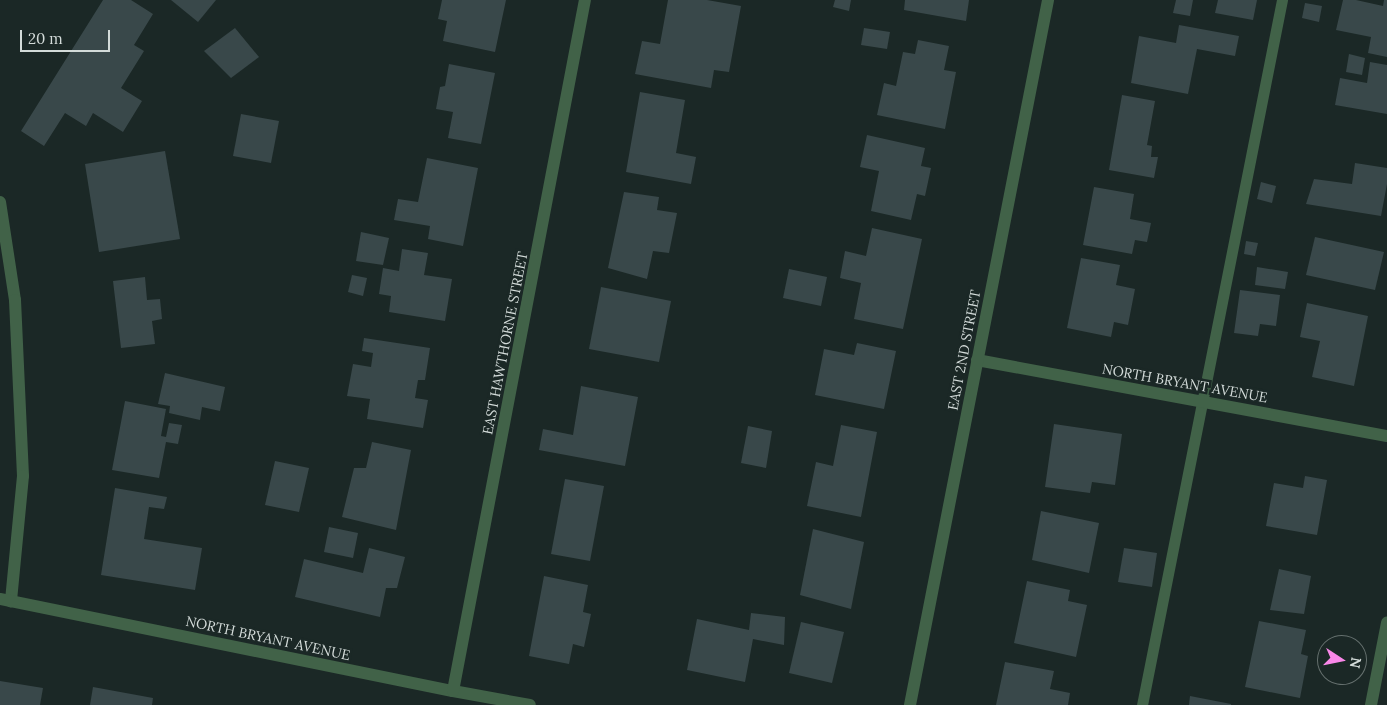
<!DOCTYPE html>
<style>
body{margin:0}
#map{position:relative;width:1387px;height:705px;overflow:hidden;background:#1b2826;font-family:Lora,serif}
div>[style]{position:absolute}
.building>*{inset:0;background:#39484a}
.lane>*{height:11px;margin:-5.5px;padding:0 5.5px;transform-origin:5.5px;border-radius:5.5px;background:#416248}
.street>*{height:12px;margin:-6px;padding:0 6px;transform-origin:6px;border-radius:6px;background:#416248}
span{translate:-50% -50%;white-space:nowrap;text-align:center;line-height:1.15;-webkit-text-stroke:5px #1b2826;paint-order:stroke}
.street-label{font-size:14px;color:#d3dbd9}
.north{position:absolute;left:1317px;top:635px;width:50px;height:50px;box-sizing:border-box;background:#1b2826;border:1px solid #65706e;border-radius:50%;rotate:101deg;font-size:14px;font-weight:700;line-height:20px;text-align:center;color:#d3dbd9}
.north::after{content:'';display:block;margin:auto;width:18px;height:22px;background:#f987e8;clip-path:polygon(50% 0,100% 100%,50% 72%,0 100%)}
.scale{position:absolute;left:20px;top:30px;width:90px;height:22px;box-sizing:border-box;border:2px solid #d3dbd9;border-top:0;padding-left:6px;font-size:15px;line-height:18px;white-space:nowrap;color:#d3dbd9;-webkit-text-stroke:4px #1b2826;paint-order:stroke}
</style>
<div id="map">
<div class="building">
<i style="clip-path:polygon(103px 0,131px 0,153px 14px,134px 45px,144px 51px,121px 88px,142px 101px,123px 132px,93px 113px,86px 126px,65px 113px,44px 146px,21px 131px)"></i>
<i style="clip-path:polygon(171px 0,216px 0,198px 22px)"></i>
<i style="clip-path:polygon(442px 0,506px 0,495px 52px,443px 41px,447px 21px,438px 19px)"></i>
<i style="clip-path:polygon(668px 0,707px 0,741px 6px,729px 72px,714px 70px,711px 88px,635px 74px,642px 41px,660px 44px)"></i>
<i style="clip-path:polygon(835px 0,851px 0,849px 11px,833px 7px)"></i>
<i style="clip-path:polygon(905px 0,969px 0,966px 21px,904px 10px)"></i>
<i style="clip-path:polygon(1176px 0,1193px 0,1190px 16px,1173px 13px)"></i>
<i style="clip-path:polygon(1218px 0,1257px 0,1253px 20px,1215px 13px)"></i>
<i style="clip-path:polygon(1343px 0,1356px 0,1383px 6px,1384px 0,1387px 0,1387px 57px,1368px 53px,1371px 37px,1336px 30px)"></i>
<i style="clip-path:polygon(1305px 3px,1322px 6px,1319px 22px,1302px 18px)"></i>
<i style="clip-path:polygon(1179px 25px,1239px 36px,1235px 56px,1197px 49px,1188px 94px,1131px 83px,1139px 36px,1176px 43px)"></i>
<i style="clip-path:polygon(235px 28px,259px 57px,231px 78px,204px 51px)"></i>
<i style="clip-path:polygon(864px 28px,890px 32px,887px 49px,861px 45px)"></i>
<i style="clip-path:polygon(918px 40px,949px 46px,944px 70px,956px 72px,945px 129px,877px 115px,884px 83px,896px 86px,903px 52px,915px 54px)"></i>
<i style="clip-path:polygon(1349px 54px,1365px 58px,1362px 75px,1346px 72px)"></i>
<i style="clip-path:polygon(1370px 62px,1387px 65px,1387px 114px,1335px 105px,1340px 78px,1367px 83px)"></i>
<i style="clip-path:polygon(449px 64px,495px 73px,481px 144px,448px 138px,453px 112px,436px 109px,440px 87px,445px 86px)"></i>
<i style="clip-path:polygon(640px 92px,685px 100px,676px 153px,696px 157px,691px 184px,626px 172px)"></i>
<i style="clip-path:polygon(1122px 95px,1155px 101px,1147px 145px,1152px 146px,1151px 157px,1158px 157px,1154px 178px,1109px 170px)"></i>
<i style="clip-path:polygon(241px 114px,279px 121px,271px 163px,233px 156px)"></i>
<i style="clip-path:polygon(867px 135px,925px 148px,921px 166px,931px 168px,925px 196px,917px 194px,911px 220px,871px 211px,879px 171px,860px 167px)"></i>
<i style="clip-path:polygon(165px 151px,180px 239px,99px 252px,85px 164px)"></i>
<i style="clip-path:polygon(427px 158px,478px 168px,463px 246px,428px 239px,430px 226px,394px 220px,398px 199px,418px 202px)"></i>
<i style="clip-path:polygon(1355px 163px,1387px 168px,1387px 184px,1381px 216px,1306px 204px,1314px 179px,1352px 184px)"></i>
<i style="clip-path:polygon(1261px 182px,1276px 186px,1272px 203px,1257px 199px)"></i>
<i style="clip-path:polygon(1094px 187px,1134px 194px,1130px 219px,1151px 223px,1147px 242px,1135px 240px,1132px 254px,1083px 245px)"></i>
<i style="clip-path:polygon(624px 192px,659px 197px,657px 210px,677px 213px,669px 253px,653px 251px,647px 279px,608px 268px)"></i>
<i style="clip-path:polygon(872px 228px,922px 239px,903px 329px,854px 319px,861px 283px,840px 278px,845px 251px,866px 256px)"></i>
<i style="clip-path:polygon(361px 232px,389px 238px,383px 265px,356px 261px)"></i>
<i style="clip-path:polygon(1315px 237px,1384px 252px,1375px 290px,1306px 275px)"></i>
<i style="clip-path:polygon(1246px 241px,1258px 243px,1255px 256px,1244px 254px)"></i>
<i style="clip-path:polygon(402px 249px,428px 253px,424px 275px,452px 279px,445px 321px,389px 312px,391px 296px,379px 294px,383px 268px,399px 271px)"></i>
<i style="clip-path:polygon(1081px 258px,1120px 265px,1116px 285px,1135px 289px,1128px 325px,1114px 322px,1111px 337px,1067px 328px)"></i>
<i style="clip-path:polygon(1257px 267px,1288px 272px,1285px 289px,1255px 285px)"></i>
<i style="clip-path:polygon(789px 269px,827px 277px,821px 306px,783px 298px)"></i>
<i style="clip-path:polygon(352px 275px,367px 278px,363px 296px,348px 292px)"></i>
<i style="clip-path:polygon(145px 277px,147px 300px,160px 299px,162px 319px,152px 321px,155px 344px,121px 348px,113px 281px)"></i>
<i style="clip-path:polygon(601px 287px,671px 301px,659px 362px,589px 349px)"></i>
<i style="clip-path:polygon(1240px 290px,1280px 295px,1276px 326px,1260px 324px,1258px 336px,1234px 333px)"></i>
<i style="clip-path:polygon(1307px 303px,1368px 316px,1354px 386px,1312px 377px,1320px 341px,1300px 337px)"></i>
<i style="clip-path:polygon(364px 338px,430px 348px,425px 380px,418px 380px,415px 398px,428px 400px,423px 428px,367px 419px,370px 399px,347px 396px,353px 364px,371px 367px,373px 353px,362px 351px)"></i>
<i style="clip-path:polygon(857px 343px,896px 351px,884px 409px,815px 395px,824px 349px,854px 355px)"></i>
<i style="clip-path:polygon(165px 373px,225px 387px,220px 411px,202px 407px,200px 420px,169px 413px,170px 406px,158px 404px)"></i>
<i style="clip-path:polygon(581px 386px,638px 397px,625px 466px,539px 450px,543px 429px,573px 435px)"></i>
<i style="clip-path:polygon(125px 401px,166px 409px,161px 436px,166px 437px,169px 423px,182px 425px,178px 444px,166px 442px,159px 478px,112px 470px)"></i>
<i style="clip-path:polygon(1054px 424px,1122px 434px,1115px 485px,1092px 482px,1090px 493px,1045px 487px)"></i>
<i style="clip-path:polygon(841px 425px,877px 432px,861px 517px,807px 506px,816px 462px,833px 466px)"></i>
<i style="clip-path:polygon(748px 426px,772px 431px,766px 468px,741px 463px)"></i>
<i style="clip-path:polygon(372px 442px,411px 450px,396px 530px,342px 517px,354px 468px,366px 468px)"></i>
<i style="clip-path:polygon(275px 461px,309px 468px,299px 512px,265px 505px)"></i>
<i style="clip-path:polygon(1305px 476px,1327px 480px,1317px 535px,1266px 526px,1274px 483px,1303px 488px)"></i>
<i style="clip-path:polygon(565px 479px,604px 486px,590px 561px,551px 554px)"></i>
<i style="clip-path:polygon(115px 488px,167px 497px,164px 509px,149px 507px,144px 539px,202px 548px,195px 590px,101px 575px)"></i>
<i style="clip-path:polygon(1041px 511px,1099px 523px,1089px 573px,1032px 560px)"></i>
<i style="clip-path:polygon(329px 527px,358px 533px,353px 558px,324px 552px)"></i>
<i style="clip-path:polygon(813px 529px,864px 542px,851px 609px,800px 595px)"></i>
<i style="clip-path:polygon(369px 548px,405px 557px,397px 588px,386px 588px,380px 617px,295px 597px,304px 559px,363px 573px)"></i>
<i style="clip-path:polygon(1124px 548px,1157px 553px,1152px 587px,1118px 582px)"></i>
<i style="clip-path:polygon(1279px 569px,1311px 576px,1304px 614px,1270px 610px)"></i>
<i style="clip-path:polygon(544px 576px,588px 585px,583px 612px,591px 614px,584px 647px,573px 644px,569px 664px,529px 656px)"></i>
<i style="clip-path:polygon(1027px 581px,1070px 590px,1068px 601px,1087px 605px,1076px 657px,1014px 643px)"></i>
<i style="clip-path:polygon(751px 613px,785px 617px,784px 645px,753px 639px,745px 682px,687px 670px,697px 619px,749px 630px)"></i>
<i style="clip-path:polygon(1259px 621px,1306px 630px,1301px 654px,1308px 656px,1300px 698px,1245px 687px)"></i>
<i style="clip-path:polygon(801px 622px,844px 632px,832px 683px,789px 673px)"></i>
<i style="clip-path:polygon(1005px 662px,1054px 671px,1050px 689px,1070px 693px,1068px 705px,996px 705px)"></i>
<i style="clip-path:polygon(0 681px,43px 688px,40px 705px,0 705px)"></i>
<i style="clip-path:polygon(93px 687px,153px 698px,152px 705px,90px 705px)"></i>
<i style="clip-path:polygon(1190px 696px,1231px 704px,1231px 705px,1189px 705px)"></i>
</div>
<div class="lane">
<i style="left:1142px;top:705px;width:719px;rotate:-78.77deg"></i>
</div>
<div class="street">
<i style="left:0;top:202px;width:99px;rotate:81.3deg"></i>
<i style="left:15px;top:300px;width:176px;rotate:87.4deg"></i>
<i style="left:23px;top:476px;width:126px;rotate:95.5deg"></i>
<i style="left:977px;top:360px;width:417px;rotate:10.5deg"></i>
<i style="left:0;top:599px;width:462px;rotate:11.5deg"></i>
<i style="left:453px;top:691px;width:78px;rotate:10.3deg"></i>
<i style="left:453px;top:691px;width:703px;rotate:-79.19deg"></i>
<i style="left:910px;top:705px;width:718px;rotate:-78.92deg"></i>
<i style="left:1371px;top:705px;width:84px;rotate:-79deg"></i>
</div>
<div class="street-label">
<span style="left:505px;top:343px;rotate:-79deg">EAST HAWTHORNE STREET</span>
<span style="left:964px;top:350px;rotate:-79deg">EAST 2ND STREET</span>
<span style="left:1185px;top:383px;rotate:10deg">NORTH BRYANT AVENUE</span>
<span style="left:268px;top:638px;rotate:12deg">NORTH BRYANT AVENUE</span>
</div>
<div class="north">N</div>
<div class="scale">20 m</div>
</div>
